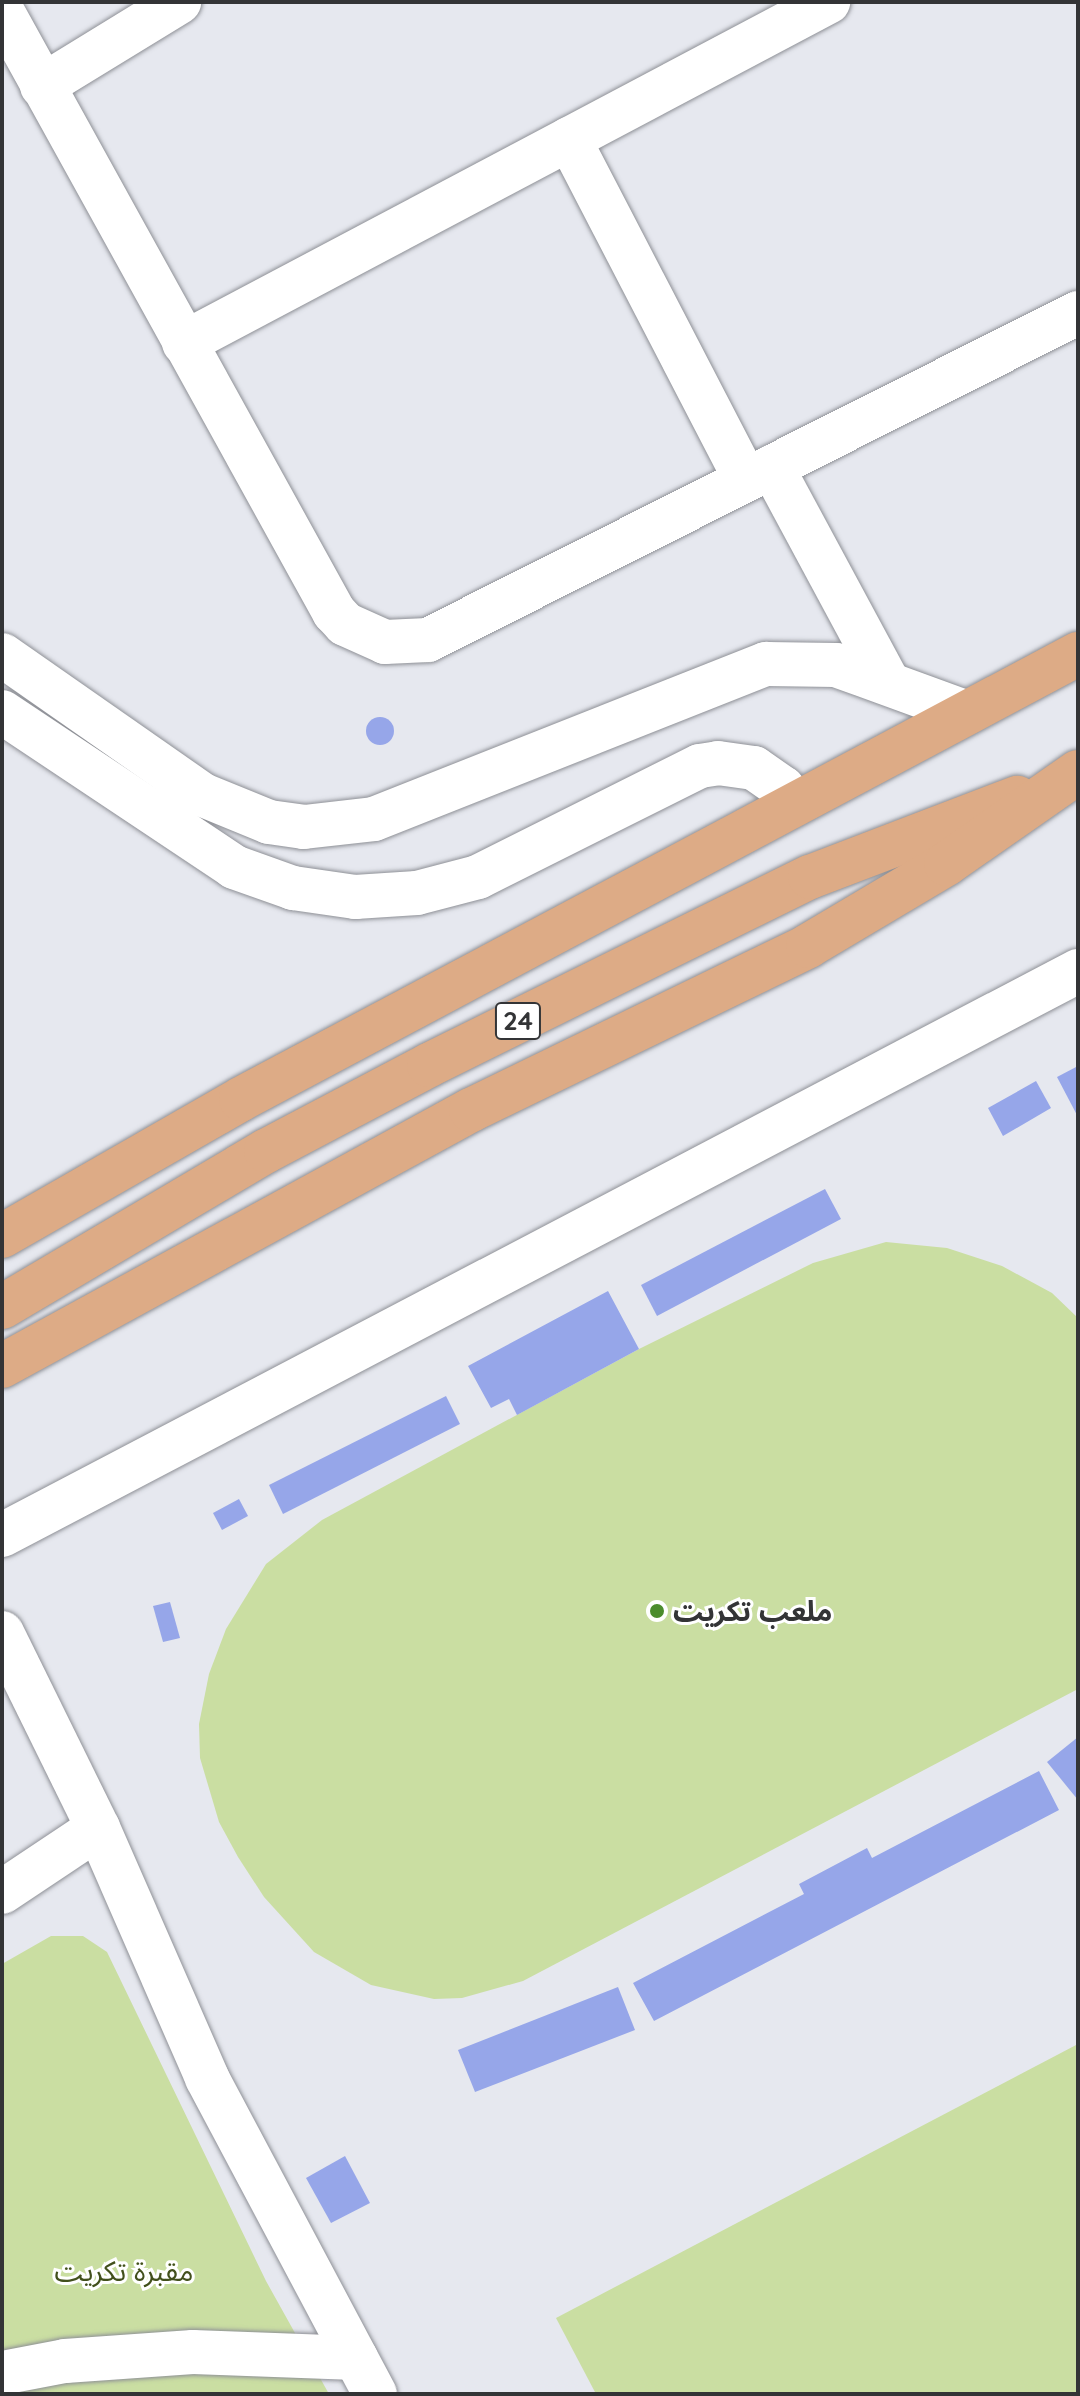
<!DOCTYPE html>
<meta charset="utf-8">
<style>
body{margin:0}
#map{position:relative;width:1080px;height:2396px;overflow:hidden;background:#e6e8ef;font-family:Quicksand,"Noto Sans Arabic",sans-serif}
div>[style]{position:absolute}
.green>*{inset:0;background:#cadea2}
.building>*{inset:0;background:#96a6e9}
.round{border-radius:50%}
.roads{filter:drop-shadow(0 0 2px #8e9096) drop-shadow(0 0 2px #8e9096)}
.minor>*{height:44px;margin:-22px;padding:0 22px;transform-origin:22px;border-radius:22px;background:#fff}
.major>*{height:44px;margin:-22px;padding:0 22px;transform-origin:22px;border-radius:22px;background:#ddab86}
.dots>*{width:22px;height:22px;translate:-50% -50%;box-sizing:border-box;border:4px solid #fff;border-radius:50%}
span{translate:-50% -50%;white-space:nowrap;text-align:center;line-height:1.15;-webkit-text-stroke:6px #fff;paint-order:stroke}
.shield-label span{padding:2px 6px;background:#fff;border:2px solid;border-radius:6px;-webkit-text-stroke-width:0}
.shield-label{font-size:26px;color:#333436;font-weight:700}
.poi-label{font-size:28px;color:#333436;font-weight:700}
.left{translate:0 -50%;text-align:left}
.park-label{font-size:28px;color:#42501c}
.frame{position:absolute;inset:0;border:4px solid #333436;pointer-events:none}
</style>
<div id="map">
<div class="green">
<i style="clip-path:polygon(886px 1242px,947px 1248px,1002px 1266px,1052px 1293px,1078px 1318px,1078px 1689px,523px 1981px,462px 1998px,434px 1999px,371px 1985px,314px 1952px,264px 1897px,238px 1857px,219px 1822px,200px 1758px,199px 1724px,209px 1674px,226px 1629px,266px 1564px,322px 1520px,639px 1349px,813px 1263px)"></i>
<i style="clip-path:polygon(51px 1936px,83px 1936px,107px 1952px,266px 2281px,329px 2394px,2px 2394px,2px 1964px)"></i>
<i style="clip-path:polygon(1078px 2044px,1078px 2394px,596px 2394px,556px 2318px)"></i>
</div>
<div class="building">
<i class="round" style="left:366px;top:717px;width:28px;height:28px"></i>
<i style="clip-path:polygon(1078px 1066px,1078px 1117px,1057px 1077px)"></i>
<i style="clip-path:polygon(1036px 1081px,1051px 1108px,1003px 1136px,988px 1108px)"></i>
<i style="clip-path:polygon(825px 1189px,841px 1219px,657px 1316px,641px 1285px)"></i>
<i style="clip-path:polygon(608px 1291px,639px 1349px,517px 1415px,509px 1399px,491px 1408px,468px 1366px)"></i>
<i style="clip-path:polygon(446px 1396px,460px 1424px,283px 1514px,269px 1485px)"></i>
<i style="clip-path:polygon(239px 1499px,248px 1516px,222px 1530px,213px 1513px)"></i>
<i style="clip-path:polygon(170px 1602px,180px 1638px,163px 1642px,153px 1606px)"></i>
<i style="clip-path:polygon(1078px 1737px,1078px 1800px,1047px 1762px)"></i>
<i style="clip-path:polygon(1039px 1771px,1059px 1810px,654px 2021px,633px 1983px,804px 1894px,799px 1884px,867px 1848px,872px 1858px)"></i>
<i style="clip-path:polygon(618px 1987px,635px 2030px,475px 2092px,458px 2050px)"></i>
<i style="clip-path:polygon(345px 2156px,370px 2203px,331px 2223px,306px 2178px)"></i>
</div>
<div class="roads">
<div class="minor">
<i style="left:2px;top:11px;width:687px;rotate:61.08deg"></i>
<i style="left:334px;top:612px;width:16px;rotate:47deg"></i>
<i style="left:345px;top:624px;width:44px;rotate:24.2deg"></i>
<i style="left:385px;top:642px;width:43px;rotate:-2.7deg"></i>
<i style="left:428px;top:640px;width:728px;rotate:-26.71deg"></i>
<i style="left:42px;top:86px;width:161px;rotate:-31.5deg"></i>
<i style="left:569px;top:139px;width:384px;rotate:62.6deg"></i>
<i style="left:184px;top:343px;width:729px;rotate:-27.9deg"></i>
<i style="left:772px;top:467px;width:244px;rotate:61.7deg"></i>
<i style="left:2px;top:655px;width:245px;rotate:34.9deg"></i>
<i style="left:203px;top:795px;width:71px;rotate:22.2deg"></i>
<i style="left:269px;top:822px;width:35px;rotate:8deg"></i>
<i style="left:304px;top:827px;width:70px;rotate:-6.5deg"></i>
<i style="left:374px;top:819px;width:422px;rotate:-21.6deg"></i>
<i style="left:766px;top:664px;width:70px;rotate:0.8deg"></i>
<i style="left:836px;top:665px;width:137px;rotate:20deg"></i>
<i style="left:2px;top:712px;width:279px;rotate:33.7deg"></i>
<i style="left:234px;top:867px;width:63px;rotate:19.6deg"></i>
<i style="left:293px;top:888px;width:63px;rotate:8.3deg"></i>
<i style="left:355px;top:897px;width:62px;rotate:-3.7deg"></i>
<i style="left:417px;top:893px;width:63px;rotate:-14.7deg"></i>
<i style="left:478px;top:877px;width:248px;rotate:-26.6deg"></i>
<i style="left:700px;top:766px;width:18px;rotate:-9deg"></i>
<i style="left:718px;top:763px;width:36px;rotate:8deg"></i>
<i style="left:754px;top:768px;width:35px;rotate:35deg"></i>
<i style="left:783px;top:788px;width:18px;rotate:56deg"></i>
<i style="left:2px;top:1535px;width:1215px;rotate:-27.66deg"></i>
<i style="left:2px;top:1633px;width:217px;rotate:63.8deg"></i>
<i style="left:98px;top:1828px;width:273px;rotate:66.4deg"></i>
<i style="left:207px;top:2078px;width:358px;rotate:62deg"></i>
<i style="left:2px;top:1892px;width:115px;rotate:-33.7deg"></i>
<i style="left:2px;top:2373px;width:64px;rotate:-10.8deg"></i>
<i style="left:65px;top:2361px;width:128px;rotate:-4deg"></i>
<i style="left:193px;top:2352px;width:163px;rotate:2.1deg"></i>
</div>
<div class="major">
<i style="left:2px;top:1236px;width:275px;rotate:-29.8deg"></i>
<i style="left:241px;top:1099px;width:948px;rotate:-28deg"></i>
<i style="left:2px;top:1307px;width:307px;rotate:-30.6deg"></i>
<i style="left:266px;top:1151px;width:184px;rotate:-27.8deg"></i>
<i style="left:429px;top:1065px;width:425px;rotate:-26.3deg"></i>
<i style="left:810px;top:877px;width:222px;rotate:-20.9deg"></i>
<i style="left:2px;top:1366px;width:534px;rotate:-28.63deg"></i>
<i style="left:471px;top:1110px;width:375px;rotate:-25.9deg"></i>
<i style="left:808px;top:946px;width:161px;rotate:-30.7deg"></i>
<i style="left:946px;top:864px;width:161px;rotate:-34.9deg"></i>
</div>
</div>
<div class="dots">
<i style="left:657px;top:1611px;background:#4b8c2d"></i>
</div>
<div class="shield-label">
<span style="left:518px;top:1021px">24</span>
</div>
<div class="poi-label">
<span class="left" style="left:673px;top:1611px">ملعب تكريت</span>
</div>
<div class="park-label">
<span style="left:124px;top:2271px">مقبرة تكريت</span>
</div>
<div class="frame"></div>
</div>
